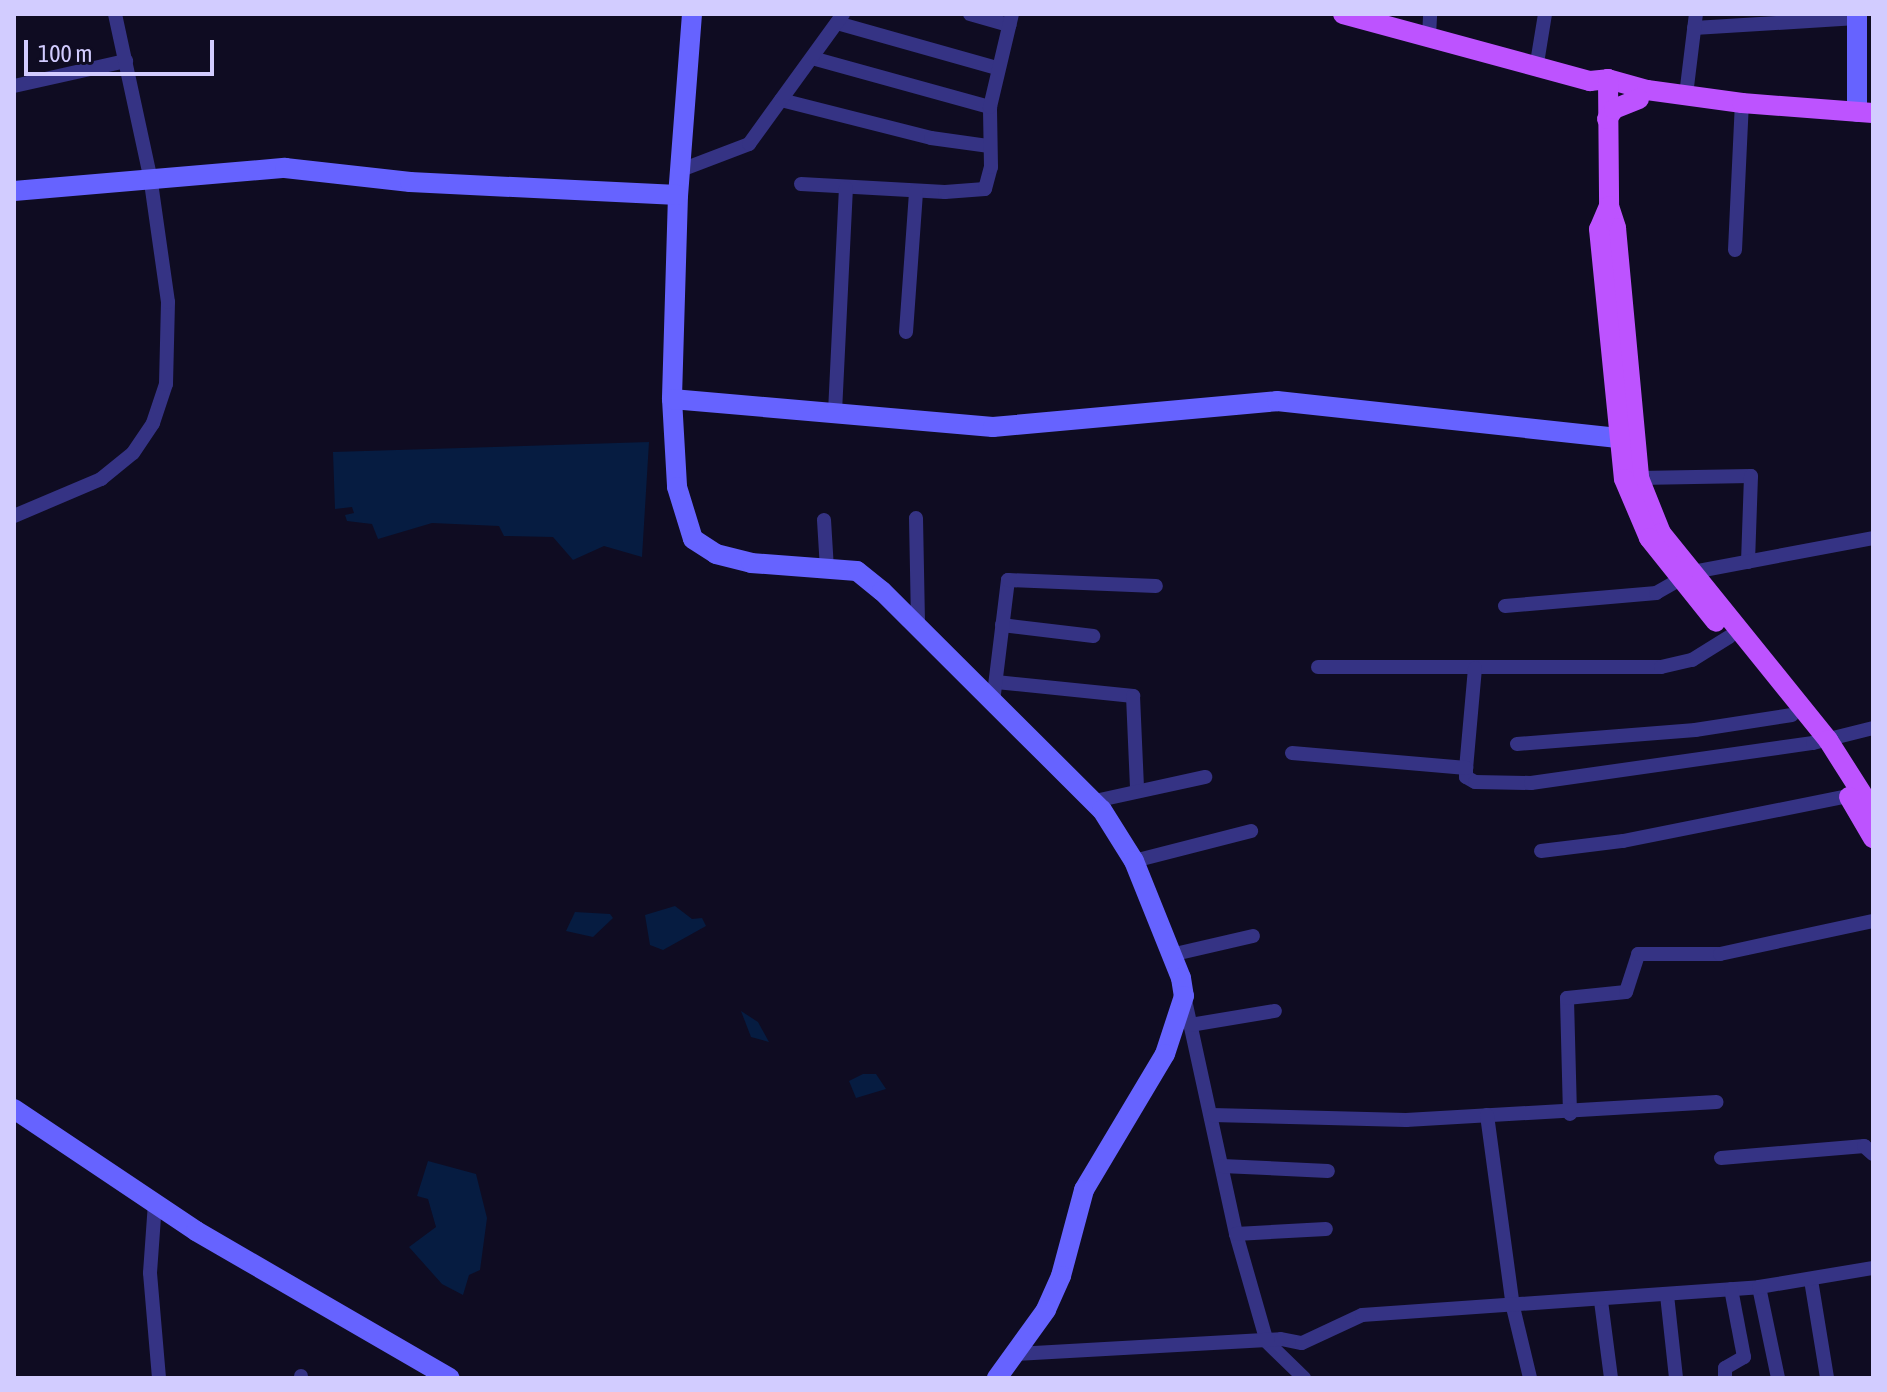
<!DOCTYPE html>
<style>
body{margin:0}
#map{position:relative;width:1887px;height:1392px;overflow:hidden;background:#0f0c22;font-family:"Asap Condensed",sans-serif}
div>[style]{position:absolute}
.water>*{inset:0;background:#061c41}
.street>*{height:14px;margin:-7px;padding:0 7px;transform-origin:7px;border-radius:7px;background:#353384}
.secondary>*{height:20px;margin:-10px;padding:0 10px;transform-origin:10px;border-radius:10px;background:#6663ff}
.primary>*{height:20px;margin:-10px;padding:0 10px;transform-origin:10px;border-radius:10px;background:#bd53ff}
span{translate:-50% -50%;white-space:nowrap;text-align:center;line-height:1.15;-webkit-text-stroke:8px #0f0c22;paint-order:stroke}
.frame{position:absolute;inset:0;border:16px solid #d2ccff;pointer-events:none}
.scale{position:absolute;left:24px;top:40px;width:190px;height:36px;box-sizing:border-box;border:4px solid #d2ccff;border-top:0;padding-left:10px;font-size:24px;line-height:28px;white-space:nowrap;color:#d2ccff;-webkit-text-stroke:6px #0f0c22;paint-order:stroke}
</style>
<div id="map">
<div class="water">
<i style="clip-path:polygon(649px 442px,642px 557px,604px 546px,573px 560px,553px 537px,504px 536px,499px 526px,432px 523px,378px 539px,372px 524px,347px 521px,345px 515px,354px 513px,352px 507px,335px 509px,333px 452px)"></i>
<i style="clip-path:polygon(675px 906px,692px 919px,702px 918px,706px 926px,663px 950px,650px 945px,645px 915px)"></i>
<i style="clip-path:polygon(575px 912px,610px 914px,613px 918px,593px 937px,566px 931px)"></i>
<i style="clip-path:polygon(741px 1011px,758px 1022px,769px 1042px,751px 1037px)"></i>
<i style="clip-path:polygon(863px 1074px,876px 1074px,886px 1089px,856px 1098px,849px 1081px)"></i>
<i style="clip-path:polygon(428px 1161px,476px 1174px,487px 1218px,480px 1270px,469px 1275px,463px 1295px,442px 1284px,409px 1247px,436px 1227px,428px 1199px,417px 1196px)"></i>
</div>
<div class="street">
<i style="left:970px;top:14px;width:41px;rotate:15.8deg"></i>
<i style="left:837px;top:23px;width:166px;rotate:15.7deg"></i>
<i style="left:1694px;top:28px;width:163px;rotate:-3.5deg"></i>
<i style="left:1429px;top:36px;width:22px;rotate:-87deg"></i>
<i style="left:812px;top:58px;width:185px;rotate:15.4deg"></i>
<i style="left:1537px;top:63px;width:50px;rotate:-80.7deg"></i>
<i style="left:14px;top:86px;width:115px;rotate:-12.6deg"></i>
<i style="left:1686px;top:95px;width:82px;rotate:-83deg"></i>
<i style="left:781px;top:100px;width:155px;rotate:14.2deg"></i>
<i style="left:931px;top:138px;width:59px;rotate:7.9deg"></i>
<i style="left:681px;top:170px;width:73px;rotate:-20.9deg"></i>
<i style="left:749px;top:144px;width:160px;rotate:-54.1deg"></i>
<i style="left:801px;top:184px;width:144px;rotate:3.2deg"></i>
<i style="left:945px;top:192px;width:40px;rotate:-4.3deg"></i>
<i style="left:985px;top:189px;width:23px;rotate:-75deg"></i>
<i style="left:991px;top:167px;width:60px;rotate:-91deg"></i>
<i style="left:990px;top:107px;width:96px;rotate:-76.7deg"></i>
<i style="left:1735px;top:250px;width:147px;rotate:-87.3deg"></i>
<i style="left:906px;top:332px;width:141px;rotate:-85.9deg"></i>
<i style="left:835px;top:412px;width:224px;rotate:-87.2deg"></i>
<i style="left:1639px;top:478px;width:112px;rotate:-1deg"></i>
<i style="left:1751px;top:476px;width:86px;rotate:92deg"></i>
<i style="left:14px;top:516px;width:95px;rotate:-23deg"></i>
<i style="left:101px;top:479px;width:41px;rotate:-39.1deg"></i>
<i style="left:133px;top:453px;width:36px;rotate:-56deg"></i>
<i style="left:153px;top:423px;width:41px;rotate:-71.6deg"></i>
<i style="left:166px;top:384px;width:82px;rotate:-88.6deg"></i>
<i style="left:168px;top:302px;width:127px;rotate:-98.1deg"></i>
<i style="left:150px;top:176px;width:166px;rotate:-102.2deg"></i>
<i style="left:916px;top:518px;width:107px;rotate:88.9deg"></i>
<i style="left:824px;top:520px;width:49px;rotate:86.5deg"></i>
<i style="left:1505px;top:606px;width:152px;rotate:-4.9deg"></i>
<i style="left:1656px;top:593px;width:43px;rotate:-29.6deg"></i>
<i style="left:1693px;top:572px;width:183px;rotate:-10.7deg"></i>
<i style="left:1002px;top:625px;width:92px;rotate:6.9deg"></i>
<i style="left:1318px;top:667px;width:343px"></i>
<i style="left:1661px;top:667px;width:32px;rotate:-13deg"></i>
<i style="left:1692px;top:660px;width:44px;rotate:-31.9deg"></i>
<i style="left:1475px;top:668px;width:100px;rotate:95.1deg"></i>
<i style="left:1466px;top:768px;width:9px;rotate:90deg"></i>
<i style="left:1466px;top:777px;width:10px;rotate:29deg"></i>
<i style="left:1475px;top:782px;width:56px;rotate:1deg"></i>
<i style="left:1531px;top:783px;width:285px;rotate:-8.1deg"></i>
<i style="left:1813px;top:743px;width:62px;rotate:-14deg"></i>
<i style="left:996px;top:682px;width:138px;rotate:5.8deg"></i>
<i style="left:1133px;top:696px;width:93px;rotate:87.5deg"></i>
<i style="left:993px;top:702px;width:123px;rotate:-83deg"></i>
<i style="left:1008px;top:580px;width:148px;rotate:2.3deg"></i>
<i style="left:1517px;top:744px;width:179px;rotate:-4.5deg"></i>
<i style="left:1695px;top:730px;width:98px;rotate:-8.8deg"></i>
<i style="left:1292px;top:753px;width:175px;rotate:4.9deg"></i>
<i style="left:1095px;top:801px;width:113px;rotate:-12.3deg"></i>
<i style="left:1541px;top:851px;width:83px;rotate:-7deg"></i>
<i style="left:1623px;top:841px;width:229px;rotate:-11.3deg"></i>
<i style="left:1134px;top:861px;width:121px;rotate:-14.4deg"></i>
<i style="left:1175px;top:954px;width:80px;rotate:-13deg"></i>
<i style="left:1185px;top:1000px;width:239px;rotate:77.7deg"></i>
<i style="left:1236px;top:1234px;width:112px;rotate:74deg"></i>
<i style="left:1267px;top:1342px;width:52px;rotate:44.2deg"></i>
<i style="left:1190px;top:1025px;width:86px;rotate:-9.4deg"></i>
<i style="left:1570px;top:1114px;width:116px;rotate:-91.5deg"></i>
<i style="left:1567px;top:998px;width:59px;rotate:-5.8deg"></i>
<i style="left:1626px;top:992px;width:40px;rotate:-72deg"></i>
<i style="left:1638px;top:954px;width:82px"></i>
<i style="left:1720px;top:954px;width:157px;rotate:-12.2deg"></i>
<i style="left:1212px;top:1115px;width:194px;rotate:1.5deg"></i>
<i style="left:1406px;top:1120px;width:311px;rotate:-3.3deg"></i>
<i style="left:1487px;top:1115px;width:194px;rotate:82.3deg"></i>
<i style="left:1513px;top:1307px;width:73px;rotate:76.5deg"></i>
<i style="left:1721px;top:1158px;width:144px;rotate:-4.8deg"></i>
<i style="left:1864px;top:1146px;width:12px;rotate:42deg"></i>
<i style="left:1222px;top:1166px;width:106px;rotate:2.7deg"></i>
<i style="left:155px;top:1203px;width:70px;rotate:94.1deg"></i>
<i style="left:150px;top:1273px;width:105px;rotate:85.1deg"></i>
<i style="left:1236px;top:1234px;width:90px;rotate:-3.2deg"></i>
<i style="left:1811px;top:1280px;width:99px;rotate:80.7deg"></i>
<i style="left:1759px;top:1287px;width:93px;rotate:78.2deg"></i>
<i style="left:1667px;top:1295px;width:83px;rotate:83.8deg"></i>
<i style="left:1601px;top:1301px;width:78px;rotate:82.6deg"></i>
<i style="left:1015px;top:1354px;width:266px;rotate:-3.2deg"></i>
<i style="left:1281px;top:1339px;width:21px;rotate:11deg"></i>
<i style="left:1302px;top:1343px;width:66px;rotate:-25deg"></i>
<i style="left:1362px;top:1315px;width:398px;rotate:-4deg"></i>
<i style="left:1759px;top:1287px;width:116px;rotate:-9.5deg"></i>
<i style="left:301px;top:1376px;width:2px;rotate:90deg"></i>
<i style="left:1725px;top:1378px;width:10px;rotate:-90deg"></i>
<i style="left:1725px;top:1368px;width:22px;rotate:-30deg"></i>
<i style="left:1744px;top:1357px;width:69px;rotate:-100.8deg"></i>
</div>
<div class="secondary">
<i style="left:692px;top:14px;width:182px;rotate:94.4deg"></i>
<i style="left:678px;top:195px;width:204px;rotate:91.7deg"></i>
<i style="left:672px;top:399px;width:88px;rotate:86.7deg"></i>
<i style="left:677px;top:487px;width:54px;rotate:72.9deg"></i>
<i style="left:693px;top:539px;width:27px;rotate:33deg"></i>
<i style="left:716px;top:554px;width:36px;rotate:14deg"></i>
<i style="left:751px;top:563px;width:106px;rotate:4.3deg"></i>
<i style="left:857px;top:571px;width:32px;rotate:39deg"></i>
<i style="left:882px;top:591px;width:310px;rotate:44.9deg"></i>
<i style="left:1102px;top:810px;width:60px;rotate:57.9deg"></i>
<i style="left:1134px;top:861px;width:126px;rotate:68.1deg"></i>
<i style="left:1181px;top:978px;width:18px;rotate:81deg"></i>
<i style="left:1184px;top:996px;width:61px;rotate:108.1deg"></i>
<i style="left:1165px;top:1054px;width:158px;rotate:120.8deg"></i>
<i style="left:1084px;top:1190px;width:89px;rotate:105deg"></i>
<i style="left:1061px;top:1276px;width:37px;rotate:114deg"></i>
<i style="left:1046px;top:1310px;width:84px;rotate:125.8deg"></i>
<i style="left:1857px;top:112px;width:98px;rotate:-90deg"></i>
<i style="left:14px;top:191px;width:272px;rotate:-4.9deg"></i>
<i style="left:285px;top:168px;width:126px;rotate:6.4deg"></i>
<i style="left:410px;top:182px;width:268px;rotate:2.8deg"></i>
<i style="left:672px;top:399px;width:322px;rotate:5deg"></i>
<i style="left:993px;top:427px;width:285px;rotate:-5.2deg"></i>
<i style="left:1277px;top:401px;width:343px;rotate:6.2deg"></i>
<i style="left:14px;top:1109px;width:219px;rotate:33.8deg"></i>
<i style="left:196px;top:1231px;width:293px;rotate:30.1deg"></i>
</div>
<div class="primary">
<i style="left:1343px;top:14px;width:256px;rotate:15.2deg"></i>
<i style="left:1590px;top:81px;width:18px;rotate:-6deg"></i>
<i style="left:1608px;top:79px;width:41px;rotate:15.8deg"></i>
<i style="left:1647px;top:90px;width:96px;rotate:7.8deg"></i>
<i style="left:1742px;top:103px;width:131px;rotate:4.4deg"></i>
<i style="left:1608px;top:79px;width:127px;rotate:89.5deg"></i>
<i style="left:1609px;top:206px;width:23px;rotate:72deg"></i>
<i style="left:1616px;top:228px;width:251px;rotate:84.7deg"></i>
<i style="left:1639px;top:478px;width:59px;rotate:68.2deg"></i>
<i style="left:1661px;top:533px;width:266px;rotate:51.1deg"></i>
<i style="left:1828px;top:740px;width:84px;rotate:57.6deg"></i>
<i style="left:1607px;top:119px;width:12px;rotate:-55deg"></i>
<i style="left:1614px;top:109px;width:27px;rotate:-22deg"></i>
<i style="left:1609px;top:206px;width:25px;rotate:113deg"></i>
<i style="left:1599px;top:229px;width:251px;rotate:84.3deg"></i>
<i style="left:1624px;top:479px;width:64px;rotate:67deg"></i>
<i style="left:1649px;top:538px;width:107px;rotate:51.4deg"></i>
<i style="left:1849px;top:797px;width:48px;rotate:59.7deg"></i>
</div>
<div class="frame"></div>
<div class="scale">100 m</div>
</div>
